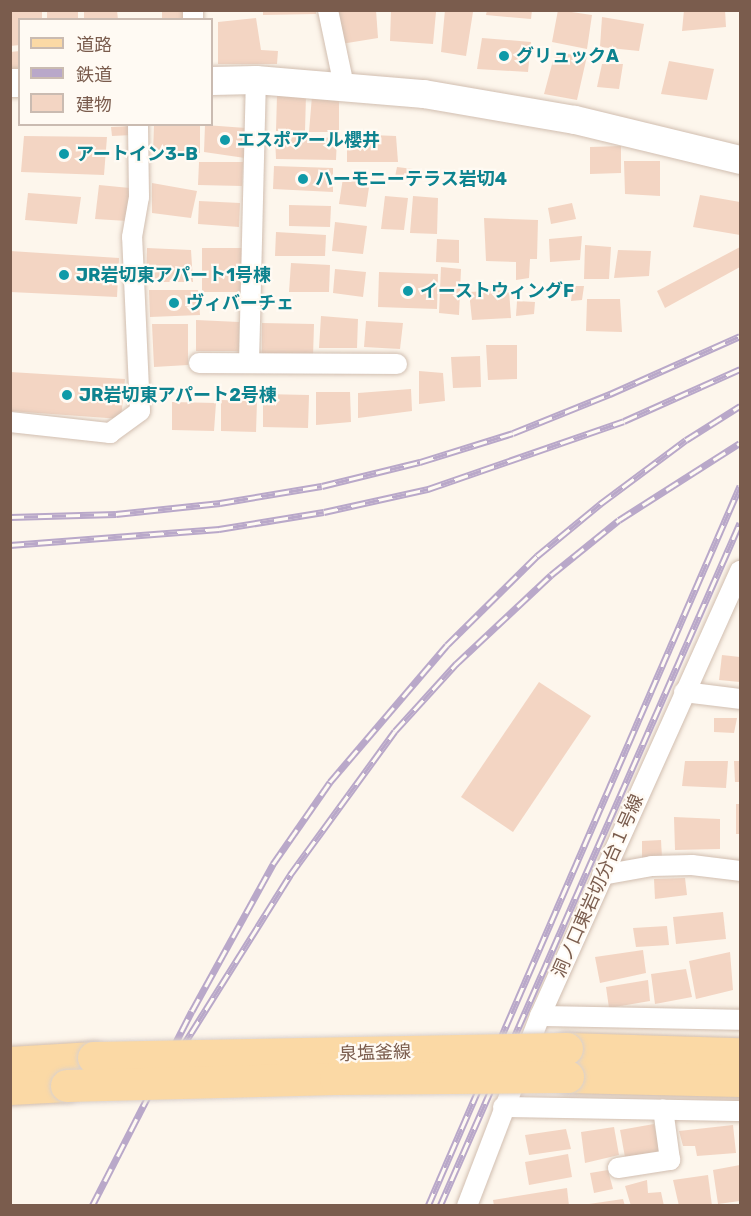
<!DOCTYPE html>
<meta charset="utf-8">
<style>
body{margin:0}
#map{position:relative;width:751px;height:1216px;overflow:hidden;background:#fdf6ec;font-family:Rubik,"Noto Sans JP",sans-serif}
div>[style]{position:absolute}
.building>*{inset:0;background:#f3d5c3}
.roads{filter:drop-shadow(0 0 2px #d1beb0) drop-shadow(0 0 2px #d1beb0)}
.street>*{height:20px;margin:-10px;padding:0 10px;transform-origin:10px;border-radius:10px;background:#fff}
.secondary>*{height:28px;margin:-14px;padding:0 14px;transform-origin:14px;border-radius:14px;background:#fff}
.primary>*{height:32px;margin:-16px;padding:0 16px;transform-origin:16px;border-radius:16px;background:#fbd9a5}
.rail>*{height:7px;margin-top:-3.5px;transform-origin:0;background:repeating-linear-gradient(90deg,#fffaf3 0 14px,#b9a8c9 0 28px);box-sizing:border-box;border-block:2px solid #b9a8c9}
.bridges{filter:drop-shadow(0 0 2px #dad1cd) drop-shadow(0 0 2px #dad1cd)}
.primary-bridge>*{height:32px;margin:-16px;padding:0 16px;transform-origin:16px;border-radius:16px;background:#fbd9a5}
.dots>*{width:16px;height:16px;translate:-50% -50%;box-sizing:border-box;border:3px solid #fffaf3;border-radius:50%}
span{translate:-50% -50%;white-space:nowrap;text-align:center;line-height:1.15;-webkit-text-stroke:4.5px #fffaf3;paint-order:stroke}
.culture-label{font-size:18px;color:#0d838f;font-weight:700}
.left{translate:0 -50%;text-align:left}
.street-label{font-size:18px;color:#7a5c4d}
.frame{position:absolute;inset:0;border:12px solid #7a5c4d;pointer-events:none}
.legend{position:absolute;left:18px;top:18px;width:195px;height:108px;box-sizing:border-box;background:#fffaf3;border:2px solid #cabbb1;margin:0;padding:8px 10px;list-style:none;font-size:18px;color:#7a5c4d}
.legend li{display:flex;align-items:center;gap:12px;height:30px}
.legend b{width:30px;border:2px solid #cabbb1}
</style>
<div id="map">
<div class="building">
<i style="clip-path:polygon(10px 10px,42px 10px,42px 20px,20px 20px,20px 45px,10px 46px)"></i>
<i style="clip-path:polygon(47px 10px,78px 10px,78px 20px,47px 20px)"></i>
<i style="clip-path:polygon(84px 10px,117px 10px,118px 20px,84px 20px)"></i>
<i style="clip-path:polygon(162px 10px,184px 10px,185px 20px,162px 20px)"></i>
<i style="clip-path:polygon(263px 10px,316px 10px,316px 14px,263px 15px)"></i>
<i style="clip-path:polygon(338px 10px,376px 10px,378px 38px,341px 44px)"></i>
<i style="clip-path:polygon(391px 10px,436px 12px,433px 44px,390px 41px)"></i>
<i style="clip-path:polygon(445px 10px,473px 12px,466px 56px,441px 52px)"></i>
<i style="clip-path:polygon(487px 10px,532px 10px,531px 19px,486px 15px)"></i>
<i style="clip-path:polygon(558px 10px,592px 15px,587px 49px,552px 42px)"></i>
<i style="clip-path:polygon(684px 10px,725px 10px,726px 27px,682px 31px)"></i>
<i style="clip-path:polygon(602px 17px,644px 24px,639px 51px,600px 47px)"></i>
<i style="clip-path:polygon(256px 18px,261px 50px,278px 51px,277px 64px,218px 64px,218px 22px)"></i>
<i style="clip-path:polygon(482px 38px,531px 42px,528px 72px,477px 69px)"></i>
<i style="clip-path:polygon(20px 51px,20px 73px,10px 73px,10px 52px)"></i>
<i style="clip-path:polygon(555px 53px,587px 56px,577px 100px,544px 94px)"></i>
<i style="clip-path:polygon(669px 61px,714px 69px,707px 100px,661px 94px)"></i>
<i style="clip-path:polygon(602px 64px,623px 64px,619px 89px,597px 87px)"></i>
<i style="clip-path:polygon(277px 95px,306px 95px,305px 131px,276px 131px)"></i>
<i style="clip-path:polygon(312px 96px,339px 99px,339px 132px,309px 132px)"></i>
<i style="clip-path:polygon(154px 124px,200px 124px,200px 153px,153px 154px)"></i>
<i style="clip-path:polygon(205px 125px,246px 128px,245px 158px,204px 152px)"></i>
<i style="clip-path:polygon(132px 126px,132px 135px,112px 136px,111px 127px)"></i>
<i style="clip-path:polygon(347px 134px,396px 136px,398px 162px,347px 162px)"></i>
<i style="clip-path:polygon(24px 136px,107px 137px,104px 175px,21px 172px)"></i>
<i style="clip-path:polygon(275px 136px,337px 138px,336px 160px,276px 159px)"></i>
<i style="clip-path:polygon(621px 146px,621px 173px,590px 174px,590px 147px)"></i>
<i style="clip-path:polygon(624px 161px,660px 161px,660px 196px,625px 194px)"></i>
<i style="clip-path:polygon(199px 162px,243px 162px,242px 186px,198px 185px)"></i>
<i style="clip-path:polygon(274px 166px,333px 168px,333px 192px,273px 189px)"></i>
<i style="clip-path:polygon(397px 167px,413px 169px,413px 178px,395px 177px)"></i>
<i style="clip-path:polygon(343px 178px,370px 181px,366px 207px,339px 204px)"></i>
<i style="clip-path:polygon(152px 183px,197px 191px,191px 218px,152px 213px)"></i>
<i style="clip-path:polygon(99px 185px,130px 188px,127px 221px,95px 219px)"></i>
<i style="clip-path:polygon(28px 193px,81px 197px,77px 224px,25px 220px)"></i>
<i style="clip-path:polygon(700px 195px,740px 202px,740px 235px,693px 227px)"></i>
<i style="clip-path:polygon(385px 196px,408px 198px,404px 230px,381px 229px)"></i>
<i style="clip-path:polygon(413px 196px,438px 198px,437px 234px,410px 233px)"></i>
<i style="clip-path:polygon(199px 201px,240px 203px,239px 227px,198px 224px)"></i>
<i style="clip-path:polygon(572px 203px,576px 219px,551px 224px,548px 208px)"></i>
<i style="clip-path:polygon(289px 205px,331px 206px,330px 227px,289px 226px)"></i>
<i style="clip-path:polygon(484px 218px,538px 220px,537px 259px,530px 259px,529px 278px,516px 280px,516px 262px,486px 261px)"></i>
<i style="clip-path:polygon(335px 222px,367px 226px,363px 254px,332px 251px)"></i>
<i style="clip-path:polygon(276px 232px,326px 235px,325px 256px,275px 256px)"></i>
<i style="clip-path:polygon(582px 236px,580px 260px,550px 262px,549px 239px)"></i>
<i style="clip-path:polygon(437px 239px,459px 240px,459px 263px,436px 262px)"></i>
<i style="clip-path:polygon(585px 245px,611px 247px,609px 279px,584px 279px)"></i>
<i style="clip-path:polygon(740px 247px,740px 267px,665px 308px,657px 291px)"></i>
<i style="clip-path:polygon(147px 248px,191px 250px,193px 282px,146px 282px)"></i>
<i style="clip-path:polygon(202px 248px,243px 248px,244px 292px,202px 292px)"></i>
<i style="clip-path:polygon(618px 250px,651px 251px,649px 276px,614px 278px)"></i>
<i style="clip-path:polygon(10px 251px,119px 258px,117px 297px,10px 292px)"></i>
<i style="clip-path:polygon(291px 263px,330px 265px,329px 292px,289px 292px)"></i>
<i style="clip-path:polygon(441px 267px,461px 269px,459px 315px,439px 313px)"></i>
<i style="clip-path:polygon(335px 269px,366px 272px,363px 297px,333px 293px)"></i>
<i style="clip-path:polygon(379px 272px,438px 274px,437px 309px,378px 307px)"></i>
<i style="clip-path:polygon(573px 286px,584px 286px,582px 300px,571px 301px)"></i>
<i style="clip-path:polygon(149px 290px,198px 290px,200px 315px,150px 317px)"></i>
<i style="clip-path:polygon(509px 290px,511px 318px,472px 320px,469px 292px)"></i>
<i style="clip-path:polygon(587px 299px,620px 299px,622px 332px,586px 331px)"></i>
<i style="clip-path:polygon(517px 301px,535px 302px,534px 314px,516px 316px)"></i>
<i style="clip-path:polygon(321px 316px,358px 319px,357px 348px,319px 348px)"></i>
<i style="clip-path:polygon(196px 320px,239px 322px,239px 351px,196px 351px)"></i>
<i style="clip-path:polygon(366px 321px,403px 323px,400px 349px,364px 347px)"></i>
<i style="clip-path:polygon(262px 323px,314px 324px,313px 357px,262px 356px)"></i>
<i style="clip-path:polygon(152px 324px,188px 324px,188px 365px,154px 367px)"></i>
<i style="clip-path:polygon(486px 345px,517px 345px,517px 379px,488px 380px)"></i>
<i style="clip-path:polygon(480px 356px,481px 387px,453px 388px,451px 357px)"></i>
<i style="clip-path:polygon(419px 371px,443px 373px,445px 401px,419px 404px)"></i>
<i style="clip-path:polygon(10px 372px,125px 379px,121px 419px,10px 411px)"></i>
<i style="clip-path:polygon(411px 389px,412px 411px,358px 418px,358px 393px)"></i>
<i style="clip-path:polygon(316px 392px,350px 392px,351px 422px,316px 425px)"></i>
<i style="clip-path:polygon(263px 394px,309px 395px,308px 428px,263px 427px)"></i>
<i style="clip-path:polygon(221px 400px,257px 401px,256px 432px,221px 431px)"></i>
<i style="clip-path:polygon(172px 402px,216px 403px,214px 431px,172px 430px)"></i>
<i style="clip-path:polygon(722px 655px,740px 657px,740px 682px,719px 680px)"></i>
<i style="clip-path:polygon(539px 682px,591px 716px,513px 832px,461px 797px)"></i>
<i style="clip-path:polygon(714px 718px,737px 718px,734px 733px,714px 732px)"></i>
<i style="clip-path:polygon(685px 761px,728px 761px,726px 788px,682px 786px)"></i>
<i style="clip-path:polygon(734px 761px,740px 761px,740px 782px,735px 782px)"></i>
<i style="clip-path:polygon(736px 804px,740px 804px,740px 834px,736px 834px)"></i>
<i style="clip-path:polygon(674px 817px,720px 819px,720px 849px,675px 850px)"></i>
<i style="clip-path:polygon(661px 840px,662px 858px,642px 860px,642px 841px)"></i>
<i style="clip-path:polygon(685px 878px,687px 895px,655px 899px,654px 879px)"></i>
<i style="clip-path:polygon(723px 912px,726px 939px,676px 944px,673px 917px)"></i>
<i style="clip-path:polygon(667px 926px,669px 945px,636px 947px,633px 928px)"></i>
<i style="clip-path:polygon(643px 950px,646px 973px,600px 983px,595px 957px)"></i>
<i style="clip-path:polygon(730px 952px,733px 990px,696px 999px,689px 961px)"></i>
<i style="clip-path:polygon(686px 969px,692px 997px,655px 1004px,651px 974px)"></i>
<i style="clip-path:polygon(648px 980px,650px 1001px,609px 1008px,606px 987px)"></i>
<i style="clip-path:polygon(654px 1124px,660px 1151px,625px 1157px,620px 1130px)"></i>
<i style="clip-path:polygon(733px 1125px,736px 1153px,697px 1156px,695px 1146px,683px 1146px,679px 1131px)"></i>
<i style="clip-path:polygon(614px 1127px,619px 1155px,585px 1163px,581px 1132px)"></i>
<i style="clip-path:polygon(566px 1129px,571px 1149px,529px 1155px,525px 1135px)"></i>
<i style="clip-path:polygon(568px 1154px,572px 1177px,529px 1185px,525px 1162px)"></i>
<i style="clip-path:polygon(740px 1165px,740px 1201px,718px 1204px,713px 1170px)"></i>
<i style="clip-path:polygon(608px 1170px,613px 1189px,594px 1193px,590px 1173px)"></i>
<i style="clip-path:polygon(708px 1175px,712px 1206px,679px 1206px,673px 1180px)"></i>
<i style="clip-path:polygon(647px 1180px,648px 1193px,661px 1192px,664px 1206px,631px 1206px,625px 1186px)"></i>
<i style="clip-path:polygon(567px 1188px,569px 1206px,494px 1206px,493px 1200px)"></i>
<i style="clip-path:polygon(623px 1199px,625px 1206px,589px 1206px,589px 1204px)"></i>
</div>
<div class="roads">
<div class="street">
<i style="left:193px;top:10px;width:10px;rotate:90deg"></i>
<i style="left:328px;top:10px;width:78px;rotate:78.1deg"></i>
<i style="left:199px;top:363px;width:198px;rotate:0.3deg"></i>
<i style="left:249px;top:363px;width:283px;rotate:-88.6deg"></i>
<i style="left:10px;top:422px;width:101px;rotate:6.3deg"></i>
<i style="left:110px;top:433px;width:37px;rotate:-36deg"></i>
<i style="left:140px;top:411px;width:174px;rotate:-92.6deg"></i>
<i style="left:132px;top:237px;width:41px;rotate:-80.1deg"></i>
<i style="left:139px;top:197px;width:73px;rotate:-90.8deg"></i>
<i style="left:684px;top:692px;width:56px;rotate:7.1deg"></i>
<i style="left:602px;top:875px;width:51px;rotate:-10.2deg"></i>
<i style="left:652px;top:866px;width:40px;rotate:-1.4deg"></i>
<i style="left:692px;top:865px;width:48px;rotate:7.1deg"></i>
<i style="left:540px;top:1016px;width:200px;rotate:1.1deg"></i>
<i style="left:503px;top:1107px;width:237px;rotate:1deg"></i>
<i style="left:618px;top:1168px;width:53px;rotate:-8.7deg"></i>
<i style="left:670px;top:1160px;width:51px;rotate:-97.8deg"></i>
<i style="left:467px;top:1206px;width:204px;rotate:-69deg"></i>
<i style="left:540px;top:1016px;width:488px;rotate:-65.8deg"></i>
</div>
<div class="secondary">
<i style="left:212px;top:81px;width:44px;rotate:-1.3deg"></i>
<i style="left:256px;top:80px;width:169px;rotate:4.8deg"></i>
<i style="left:424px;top:94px;width:153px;rotate:9.8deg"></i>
<i style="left:575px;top:120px;width:170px;rotate:13.6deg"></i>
<i style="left:10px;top:83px;width:10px"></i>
</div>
<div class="primary">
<i style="left:567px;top:1049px;width:173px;rotate:1.7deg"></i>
<i style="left:10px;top:1063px;width:84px;rotate:-3.4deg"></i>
<i style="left:568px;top:1077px;width:172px;rotate:1.3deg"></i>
<i style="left:10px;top:1089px;width:57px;rotate:-3deg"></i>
</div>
</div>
<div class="rail">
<i style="left:10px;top:517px;width:106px;rotate:-1.6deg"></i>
<i style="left:116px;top:514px;width:105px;rotate:-6deg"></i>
<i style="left:220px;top:503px;width:103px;rotate:-9.5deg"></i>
<i style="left:322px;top:486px;width:101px;rotate:-13.8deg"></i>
<i style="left:420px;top:462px;width:97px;rotate:-17.3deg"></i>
<i style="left:513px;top:433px;width:105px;rotate:-21.9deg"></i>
<i style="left:610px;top:394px;width:142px;rotate:-24deg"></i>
<i style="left:10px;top:545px;width:210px;rotate:-4.4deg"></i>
<i style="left:219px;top:529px;width:106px;rotate:-9.2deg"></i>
<i style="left:324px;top:512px;width:107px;rotate:-12.5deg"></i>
<i style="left:428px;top:489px;width:207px;rotate:-19.1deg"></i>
<i style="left:624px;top:421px;width:127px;rotate:-24.1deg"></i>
<i style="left:176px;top:1057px;width:215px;rotate:-57.9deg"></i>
<i style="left:290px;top:875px;width:178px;rotate:-53.9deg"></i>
<i style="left:395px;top:731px;width:91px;rotate:-47.7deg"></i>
<i style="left:456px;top:664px;width:130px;rotate:-43.1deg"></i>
<i style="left:551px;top:575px;width:87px;rotate:-39deg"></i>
<i style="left:619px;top:520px;width:143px;rotate:-32.5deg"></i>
<i style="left:92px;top:1206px;width:219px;rotate:-62.9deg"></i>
<i style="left:192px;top:1011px;width:168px;rotate:-61.1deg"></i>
<i style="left:273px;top:864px;width:100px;rotate:-55.2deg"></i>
<i style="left:330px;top:782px;width:180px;rotate:-49.5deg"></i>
<i style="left:447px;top:645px;width:127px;rotate:-44.7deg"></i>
<i style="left:537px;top:556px;width:82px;rotate:-39.5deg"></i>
<i style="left:600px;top:504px;width:107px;rotate:-36.7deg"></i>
<i style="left:686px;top:440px;width:64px;rotate:-32.2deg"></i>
<i style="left:428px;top:1206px;width:785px;rotate:-66.57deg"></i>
<i style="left:440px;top:1206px;width:746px;rotate:-66.29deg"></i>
</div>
<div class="bridges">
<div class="primary-bridge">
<i style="left:94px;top:1058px;width:473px;rotate:-1.1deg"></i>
<i style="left:67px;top:1086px;width:269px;rotate:-1.5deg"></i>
<i style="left:336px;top:1079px;width:232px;rotate:-0.5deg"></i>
</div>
</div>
<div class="dots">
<i style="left:504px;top:56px;background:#0f9aa8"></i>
<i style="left:225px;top:140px;background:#0f9aa8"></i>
<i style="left:64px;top:154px;background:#0f9aa8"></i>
<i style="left:303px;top:179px;background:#0f9aa8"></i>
<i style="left:64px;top:275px;background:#0f9aa8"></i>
<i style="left:408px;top:291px;background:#0f9aa8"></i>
<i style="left:174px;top:303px;background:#0f9aa8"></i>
<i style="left:67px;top:395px;background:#0f9aa8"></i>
</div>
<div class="culture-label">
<span class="left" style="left:516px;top:56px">グリュックA</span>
<span class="left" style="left:237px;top:140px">エスポアール櫻井</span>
<span class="left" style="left:76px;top:154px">アートイン3-B</span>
<span class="left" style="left:315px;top:179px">ハーモニーテラス岩切4</span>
<span class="left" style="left:76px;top:275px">JR岩切東アパート1号棟</span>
<span class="left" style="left:420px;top:291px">イーストウィングF</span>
<span class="left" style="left:186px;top:303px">ヴィバーチェ</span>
<span class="left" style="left:79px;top:395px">JR岩切東アパート2号棟</span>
</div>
<div class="street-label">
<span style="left:598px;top:886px;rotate:-66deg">洞ノ口東岩切分台１号線</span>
<span style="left:375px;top:1053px;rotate:-2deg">泉塩釜線</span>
</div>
<div class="frame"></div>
<ul class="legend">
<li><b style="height:8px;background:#fbd9a5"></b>道路</li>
<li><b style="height:8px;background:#b9a8c9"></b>鉄道</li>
<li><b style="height:16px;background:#f3d5c3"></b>建物</li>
</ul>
</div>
